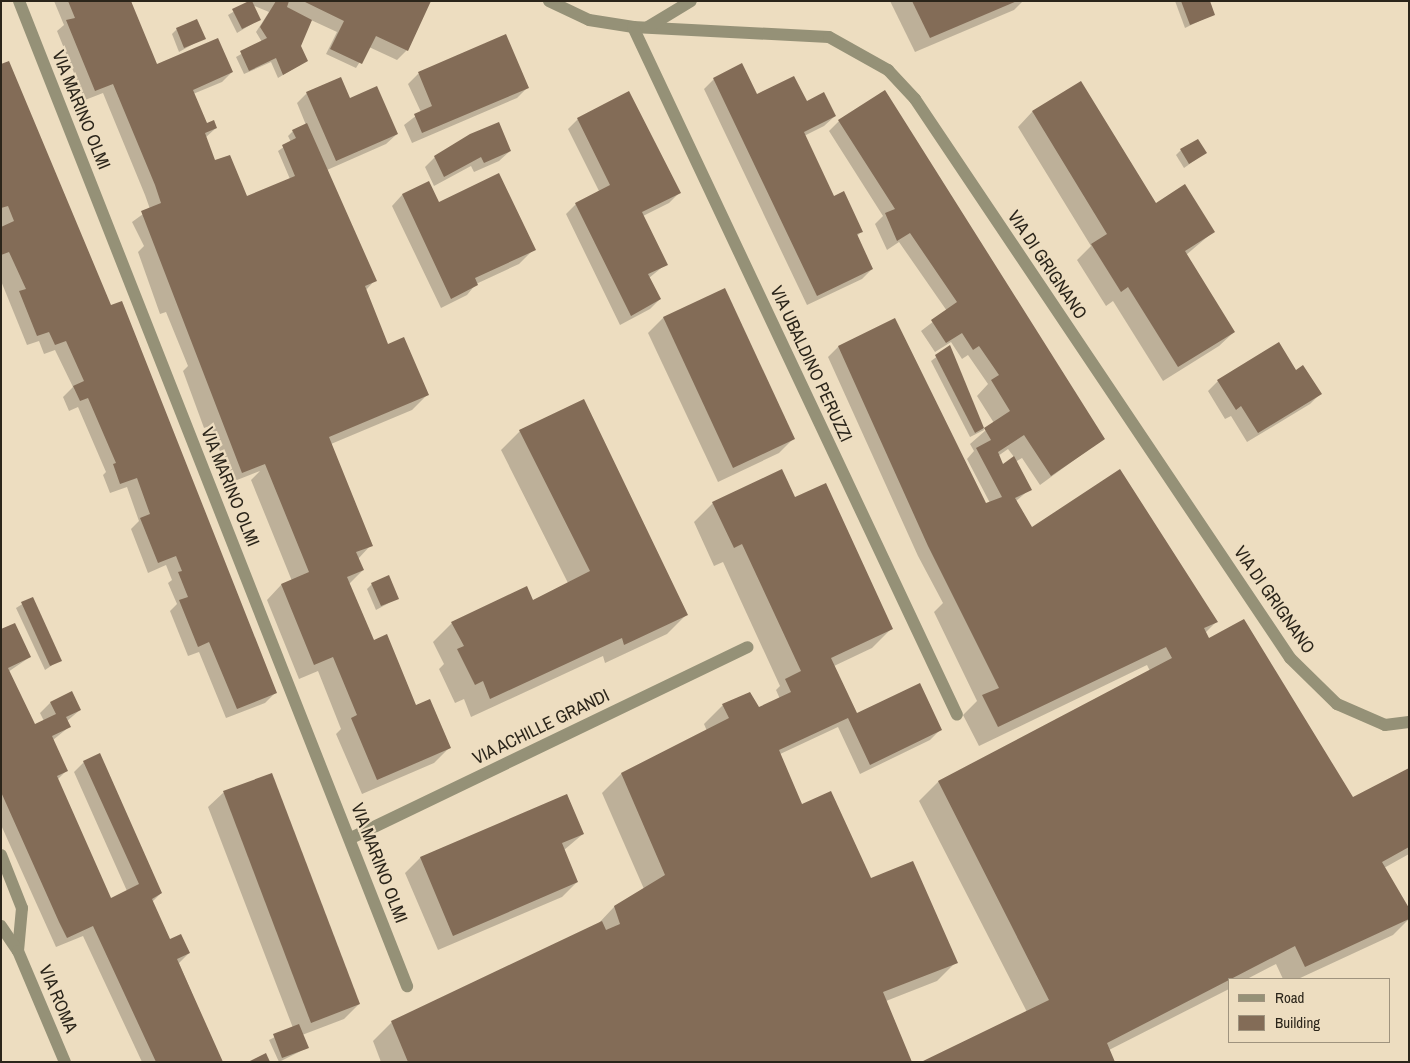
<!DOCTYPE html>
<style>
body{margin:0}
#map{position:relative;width:1410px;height:1063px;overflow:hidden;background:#edddc0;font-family:"Archivo Narrow",sans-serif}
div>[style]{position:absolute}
.shadow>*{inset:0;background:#0003}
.building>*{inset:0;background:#836c57}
.minor>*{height:12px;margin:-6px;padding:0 6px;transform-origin:6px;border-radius:6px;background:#959177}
span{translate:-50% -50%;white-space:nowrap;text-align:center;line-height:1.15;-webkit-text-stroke:4.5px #edddc0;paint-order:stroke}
.street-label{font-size:18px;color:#2b251a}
.frame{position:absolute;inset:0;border:2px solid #2b251a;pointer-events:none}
.legend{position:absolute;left:1228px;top:978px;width:162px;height:65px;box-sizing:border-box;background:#edddc0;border:1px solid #9f937e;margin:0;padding:6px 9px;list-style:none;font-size:15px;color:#2b251a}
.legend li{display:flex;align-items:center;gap:10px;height:25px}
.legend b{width:25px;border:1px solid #9f937e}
</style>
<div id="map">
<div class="shadow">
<i style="clip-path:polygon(54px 1px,134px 1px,130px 3px,156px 66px,232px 72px,222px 82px,193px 94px,206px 125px,216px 128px,205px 138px,215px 162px,246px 198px,290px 179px,278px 151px,291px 142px,288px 136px,293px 131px,306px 125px,297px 103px,307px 93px,350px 100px,397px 134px,386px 144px,327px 170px,375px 280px,366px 290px,387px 346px,427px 395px,412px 410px,331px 444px,371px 545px,358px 559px,363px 570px,349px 584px,373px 642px,416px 706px,449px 748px,434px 763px,362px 794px,336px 734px,341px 729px,318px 671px,299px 679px,267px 600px,281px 585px,292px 581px,251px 480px,260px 471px,232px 482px,210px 426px,204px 428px,183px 371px,188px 366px,166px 312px,160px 314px,138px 252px,144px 246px,132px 222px,150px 209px,145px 195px,103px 93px,85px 100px,57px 31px,64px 25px)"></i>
<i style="clip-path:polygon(245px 1px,428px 1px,407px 50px,397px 60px,369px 47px,356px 68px,326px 54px,337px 32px,311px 20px,299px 46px,306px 61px,278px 78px,271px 62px,244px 74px,236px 57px,262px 42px,256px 32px,269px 12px,252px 5px,260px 19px,237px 33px,228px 15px,248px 3px)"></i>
<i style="clip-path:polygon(890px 1px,1023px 1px,1014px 10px,915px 52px)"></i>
<i style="clip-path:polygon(1175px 1px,1208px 1px,1214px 14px,1185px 28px)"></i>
<i style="clip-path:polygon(177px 29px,204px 38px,179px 52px,172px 34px)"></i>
<i style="clip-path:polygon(505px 36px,527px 88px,517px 98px,412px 143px,404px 125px,421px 112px,408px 84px,418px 74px)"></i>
<i style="clip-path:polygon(1px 65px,110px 307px,275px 693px,265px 703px,226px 718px,199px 652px,188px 656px,170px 611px,177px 604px,168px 583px,172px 580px,166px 565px,148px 573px,131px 529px,139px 521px,127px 487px,110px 493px,103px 475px,106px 472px,78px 407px,69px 411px,63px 397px,73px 387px,55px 350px,44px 354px,39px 341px,27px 345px,1px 281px)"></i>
<i style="clip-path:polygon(714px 79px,757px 96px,806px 102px,835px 116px,824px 126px,804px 136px,834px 197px,862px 231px,857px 236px,872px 269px,862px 279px,807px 305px,704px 89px)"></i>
<i style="clip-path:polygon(1080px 83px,1156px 204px,1213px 232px,1186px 255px,1234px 332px,1219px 346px,1163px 381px,1113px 301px,1106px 306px,1077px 260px,1091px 246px,1018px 127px,1032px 112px)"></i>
<i style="clip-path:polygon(629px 93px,679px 193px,669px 203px,643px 216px,666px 264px,649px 278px,660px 299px,650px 309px,620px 325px,566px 214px,576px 204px,599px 191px,568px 129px,578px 119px)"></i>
<i style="clip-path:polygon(evenodd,839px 121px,1103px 439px,1040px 485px,1022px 458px,1015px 462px,1030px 489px,1016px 501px,1031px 528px,1216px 622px,1205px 633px,1209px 639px,1352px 799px,1409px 769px,1409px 854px,1384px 868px,1409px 911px,1409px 919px,1393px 935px,1298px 979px,1283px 979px,1276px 964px,1247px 979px,1229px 979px,1229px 989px,1109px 1050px,1027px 1012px,919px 801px,938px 782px,1150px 671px,1147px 665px,979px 746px,963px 715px,977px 701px,934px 612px,943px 603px,918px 556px,828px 357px,838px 347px,894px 320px,986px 505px,990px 503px,967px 459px,974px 451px,970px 444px,994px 423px,977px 396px,988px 384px,968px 355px,962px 359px,951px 342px,935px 352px,921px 331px,947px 311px,899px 242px,887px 250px,875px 224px,883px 216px,829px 131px,839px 121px,1008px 449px,1014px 457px,1003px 466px,998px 456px,1008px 449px)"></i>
<i style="clip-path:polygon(1181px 150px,1205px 153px,1184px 168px,1176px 155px)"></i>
<i style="clip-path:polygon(510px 151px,499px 161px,474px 172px,471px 166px,434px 186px,425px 167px,435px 157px)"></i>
<i style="clip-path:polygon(429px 183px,439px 204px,534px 249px,519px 264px,476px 284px,467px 295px,441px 308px,392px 206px,402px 195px)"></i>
<i style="clip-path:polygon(725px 290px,794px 438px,779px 453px,718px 482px,648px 333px,663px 318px)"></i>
<i style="clip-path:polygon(950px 347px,984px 430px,970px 437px,931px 361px)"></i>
<i style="clip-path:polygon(1295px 371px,1320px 394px,1310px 404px,1247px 442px,1231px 416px,1225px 419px,1208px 391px,1218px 381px)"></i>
<i style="clip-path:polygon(520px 431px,686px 615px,667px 634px,605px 663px,603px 656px,471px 717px,464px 699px,455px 703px,439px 669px,444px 664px,433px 642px,452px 623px,532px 601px,568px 583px,501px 450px)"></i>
<i style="clip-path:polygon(794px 499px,891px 629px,872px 648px,834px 666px,856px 714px,940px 730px,930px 740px,860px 774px,838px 727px,778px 755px,802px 806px,870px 880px,956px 962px,937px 981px,886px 1001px,911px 1062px,381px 1062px,373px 1041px,392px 1022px,597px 925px,614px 907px,644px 889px,602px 793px,621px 774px,707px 731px,704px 724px,723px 705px,757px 711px,780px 699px,776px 690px,780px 686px,723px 562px,714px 566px,694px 522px,713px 503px)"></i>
<i style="clip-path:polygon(372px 584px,398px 598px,376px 610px,367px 589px)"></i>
<i style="clip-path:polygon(32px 598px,60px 660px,45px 670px,16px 608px)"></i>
<i style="clip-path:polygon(1px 631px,30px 657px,8px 672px,34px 726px,44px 721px,40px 713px,50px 703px,80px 710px,67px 721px,69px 727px,53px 740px,66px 771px,57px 780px,110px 900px,127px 891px,74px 772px,84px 762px,161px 893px,152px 902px,170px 940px,189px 953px,179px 963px,221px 1062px,142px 1062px,83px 936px,56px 947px,1px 825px)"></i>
<i style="clip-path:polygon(271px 774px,359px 1004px,344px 1019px,302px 1035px,307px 1048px,279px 1062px,269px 1040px,293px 1028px,208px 807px,223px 793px)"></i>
<i style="clip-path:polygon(567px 795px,583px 834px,564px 850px,577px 882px,562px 897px,438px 950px,405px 873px,420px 858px)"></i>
</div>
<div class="building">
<i style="clip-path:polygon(68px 1px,131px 1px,157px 64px,218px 38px,233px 72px,193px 90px,207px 123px,214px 120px,217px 128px,205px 133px,215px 160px,230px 155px,247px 196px,295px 176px,282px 145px,296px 138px,292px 130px,307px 123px,377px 281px,365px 286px,388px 344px,404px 337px,429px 395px,329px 437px,373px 546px,356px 552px,364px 570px,347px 577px,374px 640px,387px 634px,416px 705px,430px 699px,451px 748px,377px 780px,351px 718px,357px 715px,333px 657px,314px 665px,281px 584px,309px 572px,265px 464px,242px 473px,141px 211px,161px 203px,155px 185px,113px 84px,95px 91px,66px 20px,75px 18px)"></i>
<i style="clip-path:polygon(249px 1px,252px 1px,261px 20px,242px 29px,232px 9px)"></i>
<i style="clip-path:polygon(276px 1px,289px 1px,287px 7px,312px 20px,301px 46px,308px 61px,283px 75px,276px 58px,249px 71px,240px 51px,267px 38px,260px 27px)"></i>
<i style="clip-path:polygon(303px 1px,431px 1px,408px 51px,376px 36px,362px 64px,330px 49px,344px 21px)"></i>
<i style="clip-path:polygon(912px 1px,1017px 1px,930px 38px)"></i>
<i style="clip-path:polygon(1181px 1px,1210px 1px,1215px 15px,1190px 25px)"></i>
<i style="clip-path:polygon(197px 19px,206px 39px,184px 48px,176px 28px)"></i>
<i style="clip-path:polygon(506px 34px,529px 88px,422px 133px,414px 114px,432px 106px,418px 72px)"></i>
<i style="clip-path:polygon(9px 61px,111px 305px,122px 301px,277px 693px,237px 709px,209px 642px,198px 647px,179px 600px,188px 597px,178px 572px,182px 571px,176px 556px,158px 563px,140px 518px,150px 514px,137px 478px,120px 484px,113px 464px,116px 463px,88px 398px,80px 401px,73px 386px,84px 381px,66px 341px,55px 345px,49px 332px,37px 336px,19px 291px,26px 289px,9px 252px,1px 255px,1px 227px,14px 221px,8px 206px,1px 208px,1px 64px)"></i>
<i style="clip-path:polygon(742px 63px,757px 94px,794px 76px,807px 101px,824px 92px,836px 116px,804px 132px,834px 196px,844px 191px,863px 232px,857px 234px,873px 269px,817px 296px,713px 78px)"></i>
<i style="clip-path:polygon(341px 77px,350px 98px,377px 86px,398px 134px,336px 161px,306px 92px)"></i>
<i style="clip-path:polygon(1081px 81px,1156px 203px,1185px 184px,1215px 232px,1185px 251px,1235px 332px,1178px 367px,1128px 287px,1121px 292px,1091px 244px,1107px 234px,1032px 111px)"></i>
<i style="clip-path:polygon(885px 90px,1105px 439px,1051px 476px,1024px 435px,998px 452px,1003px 464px,1014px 456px,1032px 490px,1015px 498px,1032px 527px,1120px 469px,1218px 622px,1204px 628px,1209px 638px,1244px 619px,1353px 797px,1409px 768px,1409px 847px,1382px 862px,1409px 908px,1409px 919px,1305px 967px,1295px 946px,1107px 1043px,1115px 1062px,921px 1062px,1049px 1000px,938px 781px,1172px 658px,1166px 647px,998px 727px,982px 695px,999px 688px,928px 546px,838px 346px,895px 318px,986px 503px,1002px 497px,976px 448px,991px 440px,984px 428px,1010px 411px,991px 380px,999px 375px,979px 346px,973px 350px,962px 333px,946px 343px,931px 320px,957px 302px,910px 233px,897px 241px,885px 213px,895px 209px,838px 120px)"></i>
<i style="clip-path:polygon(629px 91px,681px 193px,642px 212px,668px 265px,648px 274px,661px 299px,631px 316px,575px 203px,610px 185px,577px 118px)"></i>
<i style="clip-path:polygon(499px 122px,511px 151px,484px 163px,481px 157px,444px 177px,434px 156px,470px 134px)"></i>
<i style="clip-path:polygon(1198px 139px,1207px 153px,1189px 164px,1180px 149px)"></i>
<i style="clip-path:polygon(499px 173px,536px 250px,475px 278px,478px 285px,451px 299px,402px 194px,429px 181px,439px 202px)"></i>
<i style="clip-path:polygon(725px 288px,795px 439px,733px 468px,663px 317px)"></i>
<i style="clip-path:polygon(1279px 342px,1296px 370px,1303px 365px,1322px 394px,1258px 433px,1241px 406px,1236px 410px,1217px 380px)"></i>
<i style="clip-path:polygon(950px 345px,984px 428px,975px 433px,935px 355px)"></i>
<i style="clip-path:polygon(584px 399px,688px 615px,624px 645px,622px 638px,490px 699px,483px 681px,475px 685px,457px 649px,464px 646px,451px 622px,527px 586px,533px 600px,590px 571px,519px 430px)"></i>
<i style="clip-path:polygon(782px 469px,795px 497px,826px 483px,893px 629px,831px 658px,857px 713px,920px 683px,942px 730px,870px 765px,848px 718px,779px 750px,802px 804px,831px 791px,871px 878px,913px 861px,958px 963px,883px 992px,912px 1062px,408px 1062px,391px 1021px,602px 921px,606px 930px,620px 924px,614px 906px,665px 875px,621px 773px,729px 718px,722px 704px,750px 692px,759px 707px,791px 692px,785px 679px,801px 671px,742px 544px,734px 548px,712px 502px)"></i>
<i style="clip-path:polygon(389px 575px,399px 599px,381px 606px,371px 583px)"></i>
<i style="clip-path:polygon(33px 597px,62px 661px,50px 666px,21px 602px)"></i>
<i style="clip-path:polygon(15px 623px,31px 657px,8px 668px,35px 724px,56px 714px,50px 702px,72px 691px,81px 710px,66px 717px,71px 727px,52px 736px,68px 771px,57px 776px,111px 898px,139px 884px,83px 761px,100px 753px,162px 893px,152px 899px,170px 939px,181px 934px,190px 953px,177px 959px,223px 1062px,156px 1062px,93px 926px,67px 938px,59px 922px,1px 792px,1px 629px)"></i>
<i style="clip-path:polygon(272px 773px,360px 1004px,311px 1023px,223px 791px)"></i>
<i style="clip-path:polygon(567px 794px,584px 834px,562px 843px,578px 882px,453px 936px,420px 857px)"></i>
<i style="clip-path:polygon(299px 1024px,309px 1048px,282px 1058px,273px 1034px)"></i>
<i style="clip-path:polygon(266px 1053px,270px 1062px,248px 1062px)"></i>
</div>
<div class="minor">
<i style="left:19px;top:1px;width:1059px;rotate:68.5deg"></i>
<i style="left:549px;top:1px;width:44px;rotate:25.4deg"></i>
<i style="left:589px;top:20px;width:45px;rotate:9deg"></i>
<i style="left:633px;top:27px;width:196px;rotate:2.9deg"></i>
<i style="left:829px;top:37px;width:68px;rotate:29.2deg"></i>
<i style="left:888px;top:70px;width:40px;rotate:47deg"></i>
<i style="left:915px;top:99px;width:673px;rotate:56.14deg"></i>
<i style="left:1290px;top:658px;width:66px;rotate:44.4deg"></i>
<i style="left:1337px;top:704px;width:52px;rotate:23.6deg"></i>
<i style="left:1385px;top:725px;width:24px;rotate:-7deg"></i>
<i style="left:633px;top:27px;width:760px;rotate:64.78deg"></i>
<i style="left:648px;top:27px;width:50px;rotate:-31.2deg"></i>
<i style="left:351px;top:838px;width:440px;rotate:-25.7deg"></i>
<i style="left:1px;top:855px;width:57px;rotate:68.4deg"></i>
<i style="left:22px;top:908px;width:43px;rotate:95.3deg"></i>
<i style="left:1px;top:926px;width:30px;rotate:56deg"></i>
<i style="left:18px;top:951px;width:121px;rotate:67.1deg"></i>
</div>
<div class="street-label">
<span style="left:81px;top:110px;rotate:68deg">VIA MARINO OLMI</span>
<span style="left:1047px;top:265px;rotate:56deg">VIA DI GRIGNANO</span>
<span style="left:811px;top:364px;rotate:65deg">VIA UBALDINO PERUZZI</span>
<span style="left:230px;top:487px;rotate:68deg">VIA MARINO OLMI</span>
<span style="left:1274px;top:600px;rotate:55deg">VIA DI GRIGNANO</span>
<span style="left:541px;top:727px;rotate:-26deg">VIA ACHILLE GRANDI</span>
<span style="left:379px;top:863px;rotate:69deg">VIA MARINO OLMI</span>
<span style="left:58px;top:999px;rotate:67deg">VIA ROMA</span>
</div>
<div class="frame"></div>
<ul class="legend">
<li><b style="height:6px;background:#959177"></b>Road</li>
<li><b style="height:14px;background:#836c57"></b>Building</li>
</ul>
</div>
